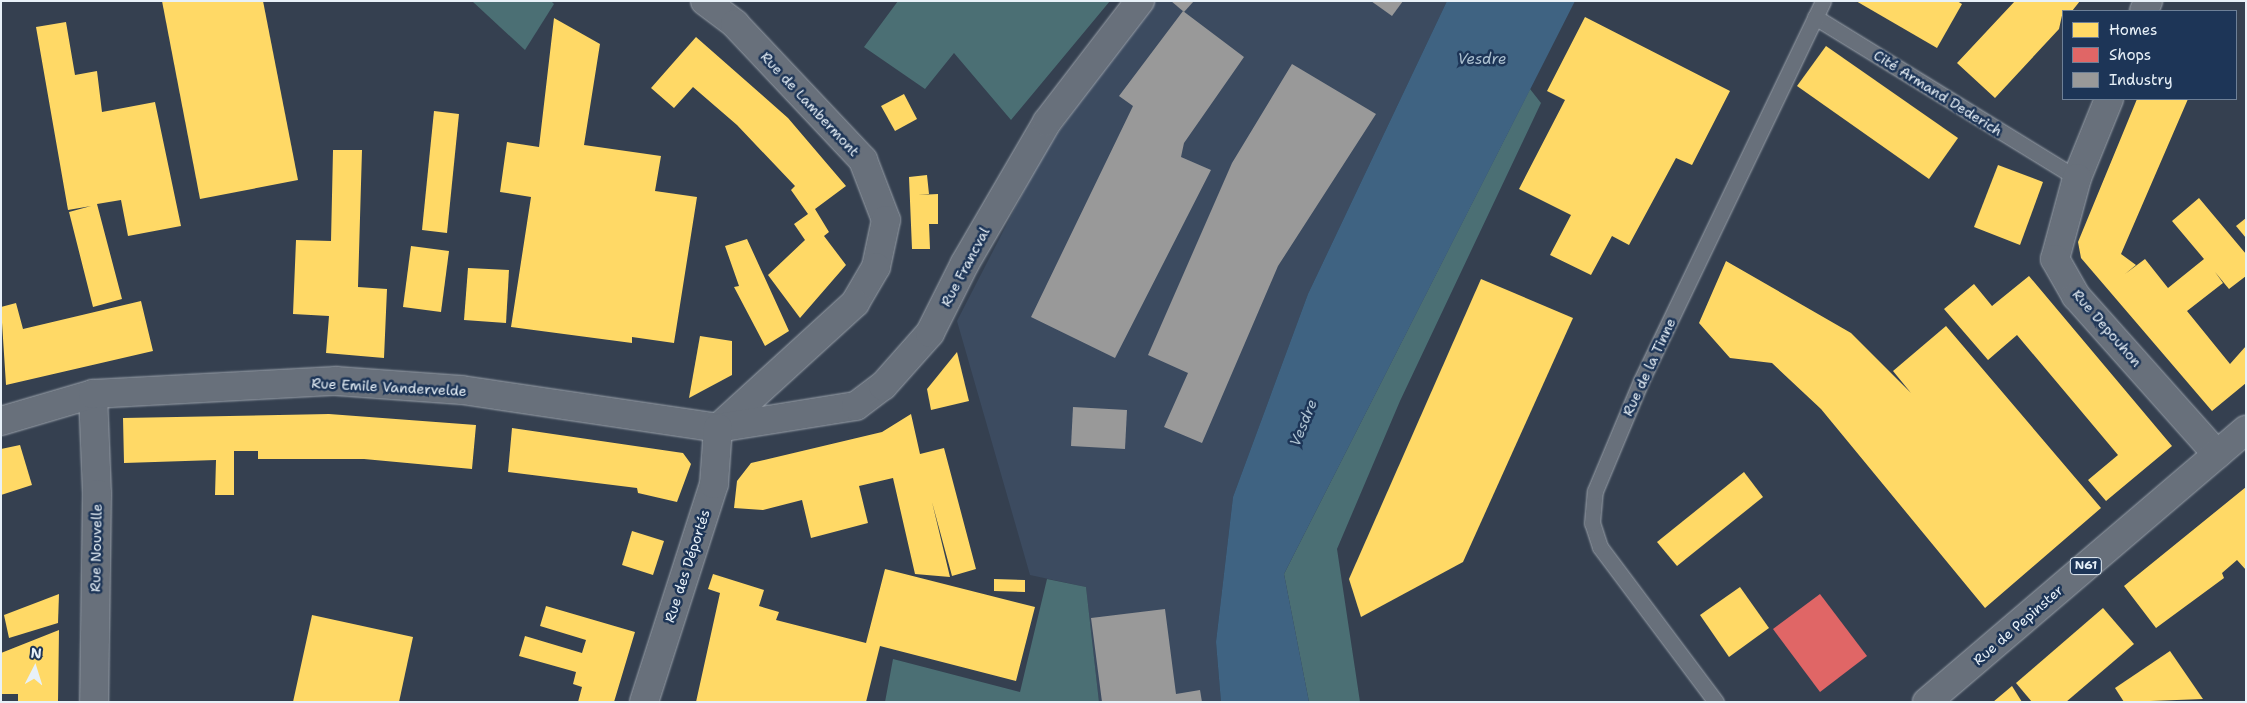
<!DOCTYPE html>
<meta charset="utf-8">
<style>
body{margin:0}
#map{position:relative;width:2247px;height:703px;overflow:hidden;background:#354050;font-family:"Shantell Sans",sans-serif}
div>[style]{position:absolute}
.built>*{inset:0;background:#3c4b60}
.green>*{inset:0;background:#4b6f74}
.water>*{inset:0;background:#3f6382}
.homes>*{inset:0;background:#ffd966}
.shops>*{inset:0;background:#e06666}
.industry>*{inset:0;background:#999}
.roads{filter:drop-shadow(0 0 1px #9aa1aa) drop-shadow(0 0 1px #9aa1aa)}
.service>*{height:15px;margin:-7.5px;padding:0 7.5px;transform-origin:7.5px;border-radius:7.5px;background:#68707b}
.minor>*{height:28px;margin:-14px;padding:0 14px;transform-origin:14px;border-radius:14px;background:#68707b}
.tertiary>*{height:28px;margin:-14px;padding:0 14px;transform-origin:14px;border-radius:14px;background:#68707b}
.primary>*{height:28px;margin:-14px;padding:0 14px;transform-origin:14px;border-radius:14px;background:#68707b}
span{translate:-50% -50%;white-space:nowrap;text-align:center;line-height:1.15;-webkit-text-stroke:5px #1d3557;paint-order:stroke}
.shield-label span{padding:1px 4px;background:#1d3557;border:1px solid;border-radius:4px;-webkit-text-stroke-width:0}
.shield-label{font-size:12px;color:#e8f1f8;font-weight:700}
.street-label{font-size:14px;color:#e8f1f8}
.water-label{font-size:15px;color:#adc1d0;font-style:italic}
.frame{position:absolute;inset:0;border:2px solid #e8f1f8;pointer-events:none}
.legend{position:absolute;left:2062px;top:10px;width:175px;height:90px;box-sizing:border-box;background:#1d3557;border:1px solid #6e8097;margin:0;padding:6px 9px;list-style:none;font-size:15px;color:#e8f1f8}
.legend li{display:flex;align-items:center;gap:10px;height:25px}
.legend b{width:25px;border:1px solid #6e8097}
.north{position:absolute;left:10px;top:643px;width:50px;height:50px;-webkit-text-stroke:4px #1d3557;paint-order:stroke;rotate:5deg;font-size:14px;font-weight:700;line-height:20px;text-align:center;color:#e8f1f8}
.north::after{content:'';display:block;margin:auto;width:18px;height:22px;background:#e8f1f8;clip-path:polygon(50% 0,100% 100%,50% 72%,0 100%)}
</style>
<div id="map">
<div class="built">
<i style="clip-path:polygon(1152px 1px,1447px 1px,1308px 294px,1233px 497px,1216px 642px,1221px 702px,1099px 702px,1086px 587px,1030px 575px,957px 321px,1043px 154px)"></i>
</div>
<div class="green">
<i style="clip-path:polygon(472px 1px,551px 1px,554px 4px,525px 50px)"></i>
<i style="clip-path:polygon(898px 1px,1110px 1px,1011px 120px,954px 53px,925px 89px,864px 47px)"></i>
<i style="clip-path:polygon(1530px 89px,1541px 103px,1400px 401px,1337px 549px,1360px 702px,1309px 702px,1284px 574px)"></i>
<i style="clip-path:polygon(1047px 579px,1086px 587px,1099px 702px,885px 702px,893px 659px,1020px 692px)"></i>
</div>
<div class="water">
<i style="clip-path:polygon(1447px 1px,1575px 1px,1284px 574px,1309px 702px,1221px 702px,1216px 642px,1233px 497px,1308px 294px)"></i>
</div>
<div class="homes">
<i style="clip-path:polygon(162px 1px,263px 1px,298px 180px,200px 199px)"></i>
<i style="clip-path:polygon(1856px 1px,1957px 1px,1962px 4px,1937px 48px)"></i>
<i style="clip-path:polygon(2015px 1px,2080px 1px,2072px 11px,2063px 11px,2059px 29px,1995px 98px,1957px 63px)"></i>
<i style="clip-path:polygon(1585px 17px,1730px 91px,1692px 165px,1676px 158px,1629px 245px,1612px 236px,1591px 275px,1550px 255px,1571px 215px,1519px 189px,1565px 100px,1547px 91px)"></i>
<i style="clip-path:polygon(554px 18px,600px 44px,584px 145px,661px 156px,655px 191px,697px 197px,674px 343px,632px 337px,632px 343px,511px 327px,531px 197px,500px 192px,507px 142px,539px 147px)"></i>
<i style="clip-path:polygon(66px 22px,75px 75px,97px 71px,102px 112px,155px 102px,181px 226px,128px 236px,121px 200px,97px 204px,122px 299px,93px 307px,69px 212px,91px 206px,68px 210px,36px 27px)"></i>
<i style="clip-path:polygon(696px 37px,788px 118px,846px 186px,815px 209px,829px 232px,824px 236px,846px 265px,800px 318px,768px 275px,805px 240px,794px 224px,808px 214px,791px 190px,795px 186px,737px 125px,693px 87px,674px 108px,651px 88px)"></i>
<i style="clip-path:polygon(1826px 46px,1958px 138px,1929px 179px,1797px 86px)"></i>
<i style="clip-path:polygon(904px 94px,917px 119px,895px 131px,881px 106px)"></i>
<i style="clip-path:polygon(2137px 99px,2188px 99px,2121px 254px,2136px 265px,2125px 274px,2145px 259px,2168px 288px,2204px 259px,2172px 221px,2199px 198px,2246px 254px,2246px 276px,2229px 289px,2215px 272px,2223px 283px,2187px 311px,2230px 364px,2246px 346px,2246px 383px,2212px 411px,2081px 258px,2078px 242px)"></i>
<i style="clip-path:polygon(434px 111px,459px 114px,447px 233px,422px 230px)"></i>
<i style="clip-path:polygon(333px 150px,362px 150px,358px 287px,387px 289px,384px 358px,326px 353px,329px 316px,293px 314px,296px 240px,331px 241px)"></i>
<i style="clip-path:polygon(1998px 165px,2043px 182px,2020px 245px,1974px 227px)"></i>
<i style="clip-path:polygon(927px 175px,929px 194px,918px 195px,938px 194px,938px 224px,929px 224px,930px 249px,912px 249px,909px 177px)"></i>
<i style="clip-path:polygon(2246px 218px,2246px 238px,2236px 226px)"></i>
<i style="clip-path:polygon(747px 239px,789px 331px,765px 346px,734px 287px,739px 286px,725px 246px)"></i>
<i style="clip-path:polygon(411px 246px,449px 251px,441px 312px,403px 307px)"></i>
<i style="clip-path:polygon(1726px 261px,1851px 333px,1911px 393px,1893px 371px,1946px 326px,2101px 508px,1985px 608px,1821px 409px,1772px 363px,1730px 358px,1699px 323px)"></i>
<i style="clip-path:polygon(468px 268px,509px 270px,506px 323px,464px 320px)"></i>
<i style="clip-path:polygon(2029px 276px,2172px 446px,2106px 501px,2088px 480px,2118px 455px,2076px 405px,2017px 335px,1988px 360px,1944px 309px,1974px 284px,1992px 306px)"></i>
<i style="clip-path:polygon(1481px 279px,1573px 318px,1463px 562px,1361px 617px,1349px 579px)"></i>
<i style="clip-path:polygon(141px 301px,153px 351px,6px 385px,1px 307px,16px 303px,23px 329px)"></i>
<i style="clip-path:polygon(700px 336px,732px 341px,732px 375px,689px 398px)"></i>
<i style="clip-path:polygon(957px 352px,969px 401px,931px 410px,927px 389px)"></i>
<i style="clip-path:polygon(329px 414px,476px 425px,472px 469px,364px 459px,258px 459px,258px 451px,234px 451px,234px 495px,215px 495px,216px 460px,124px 463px,123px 418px)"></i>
<i style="clip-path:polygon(911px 414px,920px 454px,944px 448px,976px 569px,952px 576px,932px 502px,950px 577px,915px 574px,893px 478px,859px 486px,868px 523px,811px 538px,802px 500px,763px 510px,734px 508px,737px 481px,751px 463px,882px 432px)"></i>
<i style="clip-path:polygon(512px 428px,683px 453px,691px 464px,677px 502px,638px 493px,637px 488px,508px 472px)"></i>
<i style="clip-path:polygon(20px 445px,32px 485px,1px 495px,1px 449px)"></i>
<i style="clip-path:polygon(1744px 472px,1763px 497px,1677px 566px,1657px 542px)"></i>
<i style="clip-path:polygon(2246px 487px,2246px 570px,2237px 560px,2222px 573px,2224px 578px,2156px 628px,2124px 586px)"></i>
<i style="clip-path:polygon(632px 531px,664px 541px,653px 575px,622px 565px)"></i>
<i style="clip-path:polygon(885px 569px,1035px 607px,1016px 681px,880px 646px,866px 702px,696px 702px,720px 593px,708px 589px,713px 574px,764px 590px,759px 606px,779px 612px,776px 620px,866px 643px)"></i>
<i style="clip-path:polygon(994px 579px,1025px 580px,1025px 592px,994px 591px)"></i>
<i style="clip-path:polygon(1740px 587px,1769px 628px,1729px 657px,1700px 615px)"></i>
<i style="clip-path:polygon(59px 594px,58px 623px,9px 638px,4px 615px)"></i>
<i style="clip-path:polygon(546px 606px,635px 632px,614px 702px,578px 702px,582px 687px,573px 684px,576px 672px,519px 656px,525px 636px,582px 653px,586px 640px,540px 626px)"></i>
<i style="clip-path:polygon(2103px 608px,2134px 644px,2066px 702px,2032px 702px,2016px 683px)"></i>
<i style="clip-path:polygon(312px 615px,413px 637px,399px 702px,293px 702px)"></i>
<i style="clip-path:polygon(59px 630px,58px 702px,18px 702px,18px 694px,1px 694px,1px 653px)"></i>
<i style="clip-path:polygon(2170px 651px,2203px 699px,2124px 702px,2115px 688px)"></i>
<i style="clip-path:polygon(2012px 686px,2022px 702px,1993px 702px)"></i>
</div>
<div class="shops">
<i style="clip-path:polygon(1820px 594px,1867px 656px,1820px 692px,1773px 629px)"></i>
</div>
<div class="industry">
<i style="clip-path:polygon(1171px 1px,1194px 1px,1184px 12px)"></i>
<i style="clip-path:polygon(1371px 1px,1403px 1px,1392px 16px)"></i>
<i style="clip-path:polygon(1183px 11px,1244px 57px,1184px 143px,1181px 157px,1211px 170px,1115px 358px,1031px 317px,1133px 106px,1119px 96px)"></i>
<i style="clip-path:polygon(1292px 64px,1376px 114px,1278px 266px,1202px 443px,1164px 427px,1188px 373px,1148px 355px,1232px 163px)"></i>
<i style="clip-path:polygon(1073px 407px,1127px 410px,1125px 449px,1071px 446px)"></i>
<i style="clip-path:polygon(1165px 609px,1176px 694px,1200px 690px,1202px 702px,1102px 702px,1091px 618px)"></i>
</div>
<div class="roads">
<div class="service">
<i style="left:1815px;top:17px;width:308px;rotate:31.6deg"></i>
<i style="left:1716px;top:702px;width:194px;rotate:-126.8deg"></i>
<i style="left:1600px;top:547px;width:25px;rotate:-108deg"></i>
<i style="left:1592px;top:523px;width:32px;rotate:-85deg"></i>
<i style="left:1595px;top:491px;width:119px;rotate:-67.3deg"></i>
<i style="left:1641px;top:381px;width:421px;rotate:-64.4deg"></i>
</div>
<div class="minor">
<i style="left:2144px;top:11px;width:11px;rotate:-68deg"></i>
<i style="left:2109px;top:99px;width:85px;rotate:112.1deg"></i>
<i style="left:2077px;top:178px;width:84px;rotate:105.2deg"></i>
<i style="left:2055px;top:259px;width:43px;rotate:60.4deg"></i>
<i style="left:2076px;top:296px;width:212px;rotate:48.3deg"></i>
<i style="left:93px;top:394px;width:100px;rotate:87.7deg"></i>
<i style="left:97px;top:494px;width:208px;rotate:90.8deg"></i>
</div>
<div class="tertiary">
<i style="left:705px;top:1px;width:38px;rotate:37deg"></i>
<i style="left:735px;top:24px;width:187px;rotate:46.7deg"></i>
<i style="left:863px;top:160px;width:64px;rotate:69deg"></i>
<i style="left:886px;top:220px;width:48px;rotate:102deg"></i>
<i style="left:876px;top:267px;width:42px;rotate:120.3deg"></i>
<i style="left:855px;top:303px;width:185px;rotate:137.6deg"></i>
<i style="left:1px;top:421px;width:96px;rotate:-16.4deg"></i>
<i style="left:93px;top:394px;width:243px;rotate:-3.1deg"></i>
<i style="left:336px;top:381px;width:126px;rotate:4.1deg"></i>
<i style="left:462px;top:390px;width:259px;rotate:8.4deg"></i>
<i style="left:718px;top:428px;width:140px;rotate:-9.1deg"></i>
<i style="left:856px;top:406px;width:34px;rotate:-37deg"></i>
<i style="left:883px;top:386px;width:71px;rotate:-48.4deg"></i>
<i style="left:930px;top:333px;width:78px;rotate:-63.4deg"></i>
<i style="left:965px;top:263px;width:163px;rotate:-59.8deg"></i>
<i style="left:1047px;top:122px;width:153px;rotate:-52.5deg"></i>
<i style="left:644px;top:702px;width:229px;rotate:-72.2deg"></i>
<i style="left:714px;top:484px;width:56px;rotate:-85.9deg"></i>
</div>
<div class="primary">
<i style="left:1927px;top:702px;width:419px;rotate:-40.5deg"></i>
</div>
</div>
<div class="shield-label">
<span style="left:2086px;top:566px">N61</span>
</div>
<div class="street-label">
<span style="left:1938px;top:93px;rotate:32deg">Cité Armand Dederich</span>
<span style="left:810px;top:104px;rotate:47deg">Rue de Lambermont</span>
<span style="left:965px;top:267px;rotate:-62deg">Rue Francval</span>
<span style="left:2107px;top:328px;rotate:49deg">Rue Depouhon</span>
<span style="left:1649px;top:367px;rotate:-65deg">Rue de la Tinne</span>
<span style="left:389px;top:387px;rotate:3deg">Rue Emile Vandervelde</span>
<span style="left:96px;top:548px;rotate:-89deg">Rue Nouvelle</span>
<span style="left:687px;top:566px;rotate:-72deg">Rue des Déportés</span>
<span style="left:2018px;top:625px;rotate:-41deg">Rue de Pepinster</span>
</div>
<div class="water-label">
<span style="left:1482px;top:60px">Vesdre</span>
<span style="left:1304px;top:423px;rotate:-68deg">Vesdre</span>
</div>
<div class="frame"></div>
<ul class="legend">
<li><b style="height:14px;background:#ffd966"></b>Homes</li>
<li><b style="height:14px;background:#e06666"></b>Shops</li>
<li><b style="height:14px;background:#999"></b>Industry</li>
</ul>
<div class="north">N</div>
</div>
